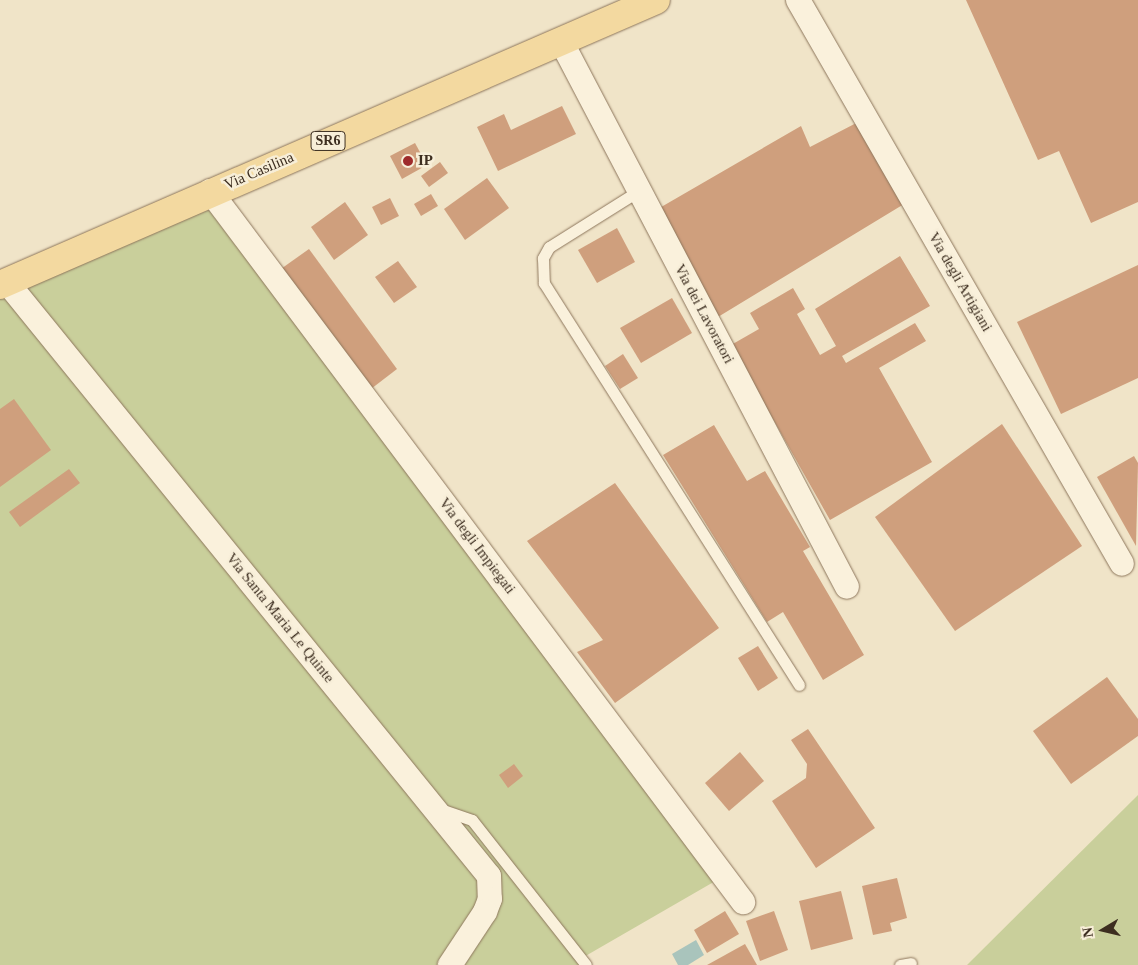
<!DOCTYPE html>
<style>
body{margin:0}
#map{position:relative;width:1138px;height:965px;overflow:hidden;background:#f0e4c8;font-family:Georgia,serif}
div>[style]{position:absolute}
.green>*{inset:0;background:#c9cf9b}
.water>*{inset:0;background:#a9c4bc}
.building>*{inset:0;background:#cf9f7d}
.roads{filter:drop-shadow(0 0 1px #8d765c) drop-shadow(0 0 1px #8d765c)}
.lane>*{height:11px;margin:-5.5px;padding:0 5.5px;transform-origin:5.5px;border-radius:5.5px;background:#faf1dc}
.street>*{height:24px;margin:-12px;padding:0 12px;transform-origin:12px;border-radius:12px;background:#faf1dc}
.primary>*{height:28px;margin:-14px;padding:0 14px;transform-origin:14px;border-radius:14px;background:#f3d9a0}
.dots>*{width:14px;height:14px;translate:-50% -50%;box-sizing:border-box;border:2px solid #f7eed8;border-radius:50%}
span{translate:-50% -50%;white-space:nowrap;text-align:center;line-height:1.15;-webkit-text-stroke:5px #f7eed8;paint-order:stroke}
.shield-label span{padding:1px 4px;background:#f7eed8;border:1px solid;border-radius:4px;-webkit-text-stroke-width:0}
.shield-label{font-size:14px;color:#3d2e20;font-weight:700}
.poi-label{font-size:15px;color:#3d2e20;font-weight:700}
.left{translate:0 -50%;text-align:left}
.street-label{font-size:15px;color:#3d2e20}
.north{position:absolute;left:1078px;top:905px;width:50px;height:50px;-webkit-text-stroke:4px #f7eed8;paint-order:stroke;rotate:261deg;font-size:14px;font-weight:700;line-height:20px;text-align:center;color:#3d2e20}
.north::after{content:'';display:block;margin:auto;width:18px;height:22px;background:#3d2e20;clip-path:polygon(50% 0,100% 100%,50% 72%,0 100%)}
</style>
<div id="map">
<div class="green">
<i style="clip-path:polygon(217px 207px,724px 876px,582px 958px,587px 965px,0 965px,0 281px,6px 281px)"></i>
<i style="clip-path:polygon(1138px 795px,1138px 965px,967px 965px)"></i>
</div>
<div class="water">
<i style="clip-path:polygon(696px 940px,704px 955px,688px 965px,678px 965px,672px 954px)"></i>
</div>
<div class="building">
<i style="clip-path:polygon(966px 0,1138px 0,1138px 202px,1091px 223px,1059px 151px,1038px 160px)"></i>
<i style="clip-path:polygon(562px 106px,576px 134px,498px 171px,477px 127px,504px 114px,511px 130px)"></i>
<i style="clip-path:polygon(864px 119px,909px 201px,713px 320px,656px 210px,801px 126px,810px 147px)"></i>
<i style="clip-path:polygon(415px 143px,427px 165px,402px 179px,390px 156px)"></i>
<i style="clip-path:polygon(440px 162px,448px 173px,429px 187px,421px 176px)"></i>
<i style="clip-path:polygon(487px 178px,509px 208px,465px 240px,444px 209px)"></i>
<i style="clip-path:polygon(431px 194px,438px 206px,421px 216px,414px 204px)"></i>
<i style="clip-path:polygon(390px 198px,399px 216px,381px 225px,372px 207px)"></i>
<i style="clip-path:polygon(345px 202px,368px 235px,334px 260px,311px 227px)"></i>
<i style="clip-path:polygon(617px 228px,635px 262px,597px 283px,578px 250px)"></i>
<i style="clip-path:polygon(309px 249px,397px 369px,367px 392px,278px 271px)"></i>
<i style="clip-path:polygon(900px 256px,930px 306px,842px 356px,846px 363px,915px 323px,926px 341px,879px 368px,932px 462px,830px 520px,731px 345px,759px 329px,750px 313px,793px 288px,805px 309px,797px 314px,820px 355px,836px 346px,815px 309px)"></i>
<i style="clip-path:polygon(398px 261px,417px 287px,394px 303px,375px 277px)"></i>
<i style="clip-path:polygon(1138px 265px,1138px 378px,1061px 414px,1017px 322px)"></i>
<i style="clip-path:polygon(672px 298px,692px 333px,641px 363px,620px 328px)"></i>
<i style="clip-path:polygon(623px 354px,638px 378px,620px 389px,605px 366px)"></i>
<i style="clip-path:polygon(14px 399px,51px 450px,0 487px,0 409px)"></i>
<i style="clip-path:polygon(1002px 424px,1082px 546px,955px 631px,875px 517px)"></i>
<i style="clip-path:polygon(714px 425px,747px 481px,765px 471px,810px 547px,803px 551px,864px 655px,823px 680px,783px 612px,767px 622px,663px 455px)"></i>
<i style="clip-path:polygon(1134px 456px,1138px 463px,1136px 546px,1097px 477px)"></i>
<i style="clip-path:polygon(69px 469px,80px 483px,20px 527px,9px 512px)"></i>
<i style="clip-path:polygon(615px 483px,719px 628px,615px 703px,577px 652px,603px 640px,527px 541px)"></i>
<i style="clip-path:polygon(758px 646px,778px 678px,758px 691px,738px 658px)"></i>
<i style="clip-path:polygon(1107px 677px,1138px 719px,1138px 736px,1071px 784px,1033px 731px)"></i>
<i style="clip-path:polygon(808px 729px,875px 828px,816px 868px,772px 801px,806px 778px,807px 764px,791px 740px)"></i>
<i style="clip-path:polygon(740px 752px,764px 781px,729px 811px,705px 783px)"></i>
<i style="clip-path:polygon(514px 764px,523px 776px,508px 788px,499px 775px)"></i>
<i style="clip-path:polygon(897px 878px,907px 918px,890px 923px,892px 931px,873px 935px,862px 886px)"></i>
<i style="clip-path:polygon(841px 891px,853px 939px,811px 950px,799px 901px)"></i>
<i style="clip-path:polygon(725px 911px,739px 934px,707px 953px,694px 930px)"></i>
<i style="clip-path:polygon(774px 911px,788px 950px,760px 961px,746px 921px)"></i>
<i style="clip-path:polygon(745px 944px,757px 965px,707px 965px)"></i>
</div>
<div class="roads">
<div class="lane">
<i style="left:640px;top:190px;width:107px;rotate:147.9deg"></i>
<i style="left:549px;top:247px;width:13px;rotate:119deg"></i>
<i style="left:543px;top:258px;width:25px;rotate:88deg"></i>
<i style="left:544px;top:283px;width:476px;rotate:57.6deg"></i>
<i style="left:437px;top:808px;width:37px;rotate:19deg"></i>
<i style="left:472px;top:820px;width:184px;rotate:51.8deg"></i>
<i style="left:900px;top:965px;width:11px;rotate:-10deg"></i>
</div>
<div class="street">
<i style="left:798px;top:0;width:650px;rotate:60.12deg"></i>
<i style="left:561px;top:41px;width:616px;rotate:62.35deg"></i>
<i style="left:210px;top:191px;width:889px;rotate:53.14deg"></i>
<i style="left:6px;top:281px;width:766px;rotate:50.93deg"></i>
<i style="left:489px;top:876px;width:23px;rotate:88deg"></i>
<i style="left:490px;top:899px;width:14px;rotate:111deg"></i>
<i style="left:485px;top:912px;width:64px;rotate:123.4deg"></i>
</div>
<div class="primary">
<i style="left:0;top:285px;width:715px;rotate:-23.48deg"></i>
</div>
</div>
<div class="dots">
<i style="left:408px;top:161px;background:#9e2a2b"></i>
</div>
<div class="shield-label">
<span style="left:328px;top:141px">SR6</span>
</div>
<div class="poi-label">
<span class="left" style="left:418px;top:161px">IP</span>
</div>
<div class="street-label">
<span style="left:259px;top:171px;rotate:-23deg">Via Casilina</span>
<span style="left:960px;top:282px;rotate:60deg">Via degli Artigiani</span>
<span style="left:704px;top:314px;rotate:62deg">Via dei Lavoratori</span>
<span style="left:477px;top:546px;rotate:53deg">Via degli Impiegati</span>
<span style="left:280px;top:618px;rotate:51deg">Via Santa Maria Le Quinte</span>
</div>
<div class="north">N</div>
</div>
